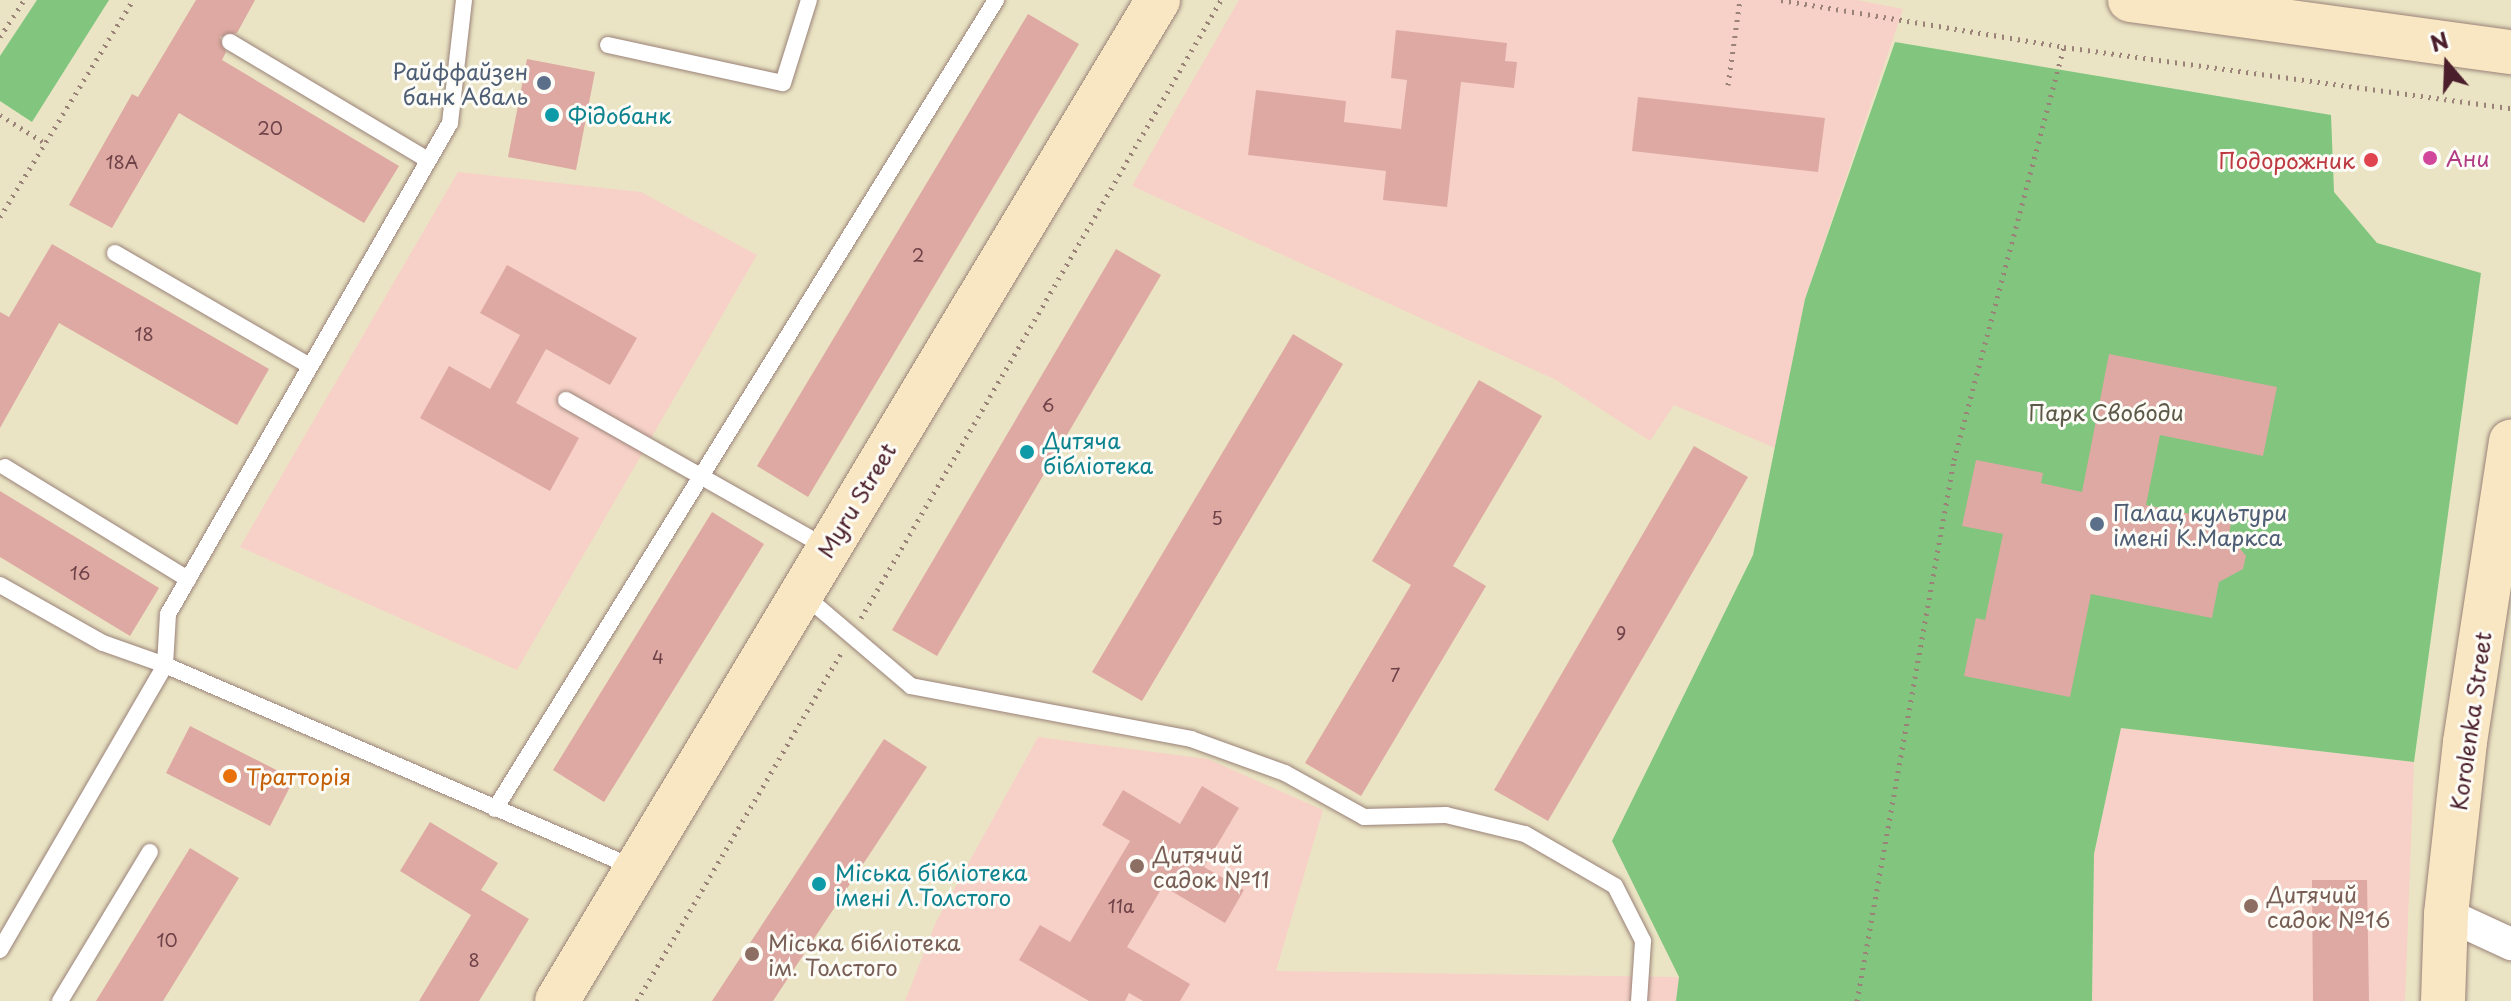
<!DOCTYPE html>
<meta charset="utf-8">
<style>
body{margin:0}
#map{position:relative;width:2511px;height:1001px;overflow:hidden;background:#eae4c4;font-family:"Playpen Sans",sans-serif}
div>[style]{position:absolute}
.built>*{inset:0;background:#f7d1c7}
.green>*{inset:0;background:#81c57f}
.building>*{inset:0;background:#dea9a2}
.path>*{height:5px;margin-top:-2.5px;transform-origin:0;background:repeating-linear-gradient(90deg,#9a8278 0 2px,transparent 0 8px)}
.roads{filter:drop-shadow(0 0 2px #9a8278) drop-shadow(0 0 2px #9a8278)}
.lane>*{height:16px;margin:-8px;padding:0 8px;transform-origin:8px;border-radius:8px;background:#fff}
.street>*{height:32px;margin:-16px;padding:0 16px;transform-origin:16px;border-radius:16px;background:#fff}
.secondary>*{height:44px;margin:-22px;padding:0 22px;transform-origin:22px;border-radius:22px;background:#f9e7c3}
.dots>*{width:22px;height:22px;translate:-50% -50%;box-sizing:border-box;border:4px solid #fdfcf7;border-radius:50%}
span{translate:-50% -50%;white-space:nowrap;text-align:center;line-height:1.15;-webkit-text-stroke:6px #fdfcf7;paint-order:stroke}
.number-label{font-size:18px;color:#6f4249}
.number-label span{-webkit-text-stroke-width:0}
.service-label{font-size:22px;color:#4e5e75}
.right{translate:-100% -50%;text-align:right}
.left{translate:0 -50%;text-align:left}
.culture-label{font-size:22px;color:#0d838f}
.hotel-label{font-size:22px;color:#b23c85}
.health-label{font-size:22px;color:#be3a42}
.park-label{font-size:22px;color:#5d5948}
.street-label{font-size:22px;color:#4a1f2b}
.food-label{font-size:22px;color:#c56008}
.education-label{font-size:22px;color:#785e54}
.north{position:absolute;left:2407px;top:24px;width:80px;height:80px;-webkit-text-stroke:6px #fdfcf7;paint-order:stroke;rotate:341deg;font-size:22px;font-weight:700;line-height:32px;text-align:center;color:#4a1f2b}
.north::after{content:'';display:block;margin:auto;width:28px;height:36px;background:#4a1f2b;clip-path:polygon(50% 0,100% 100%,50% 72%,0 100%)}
</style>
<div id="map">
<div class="built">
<i style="clip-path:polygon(1239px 0,1857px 0,1903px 9px,1805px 299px,1775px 448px,1674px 405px,1650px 441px,1556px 380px,1132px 186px)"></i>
<i style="clip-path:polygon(458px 172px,641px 192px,757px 255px,517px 670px,240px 547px)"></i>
<i style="clip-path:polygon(2121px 728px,2414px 762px,2405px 1001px,2092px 1001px,2094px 854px)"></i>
<i style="clip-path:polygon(1038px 737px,1208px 759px,1323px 810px,1276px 971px,1679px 977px,1676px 1001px,905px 1001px,936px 922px)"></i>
</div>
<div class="green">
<i style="clip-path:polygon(37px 0,109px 0,32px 122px,0 101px,0 56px)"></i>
<i style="clip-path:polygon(1895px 42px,2331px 115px,2334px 192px,2377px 243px,2481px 273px,2414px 762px,2121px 728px,2094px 854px,2092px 1001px,1676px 1001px,1679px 977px,1612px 841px,1753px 555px,1805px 299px)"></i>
</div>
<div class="building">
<i style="clip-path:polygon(196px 0,255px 0,237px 33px,220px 37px,226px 52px,222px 60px,399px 166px,364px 223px,179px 113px,112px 228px,69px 205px,132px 94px,138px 97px)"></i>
<i style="clip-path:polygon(1028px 14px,1079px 44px,808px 497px,757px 466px)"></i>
<i style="clip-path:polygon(1396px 30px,1507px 43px,1505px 61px,1517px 62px,1514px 88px,1461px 82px,1447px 207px,1383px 200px,1386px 171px,1248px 155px,1256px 90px,1346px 101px,1344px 122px,1401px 129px,1407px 80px,1391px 78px)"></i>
<i style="clip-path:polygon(527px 59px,595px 72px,576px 170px,508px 157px)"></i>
<i style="clip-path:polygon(1638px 97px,1825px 118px,1818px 172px,1632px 151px)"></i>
<i style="clip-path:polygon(52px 244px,269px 369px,237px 425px,59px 323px,0 428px,0 312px,9px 317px)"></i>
<i style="clip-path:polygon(1116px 249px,1161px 275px,937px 656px,892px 630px)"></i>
<i style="clip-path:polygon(507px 265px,637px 338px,610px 385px,546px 349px,516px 403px,579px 438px,550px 491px,420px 418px,449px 366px,490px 389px,520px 335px,480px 313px)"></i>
<i style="clip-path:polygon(1293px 334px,1343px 364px,1142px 701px,1092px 672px)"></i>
<i style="clip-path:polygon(2109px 354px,2277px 387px,2263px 456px,2160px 435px,2146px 505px,2231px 522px,2229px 535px,2246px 556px,2243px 569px,2219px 582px,2212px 618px,2091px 594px,2070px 697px,1964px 676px,1976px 618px,1985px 620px,2003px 534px,1962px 526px,1976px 460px,2043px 473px,2041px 483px,2082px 492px)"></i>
<i style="clip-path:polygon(1479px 380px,1542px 416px,1453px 566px,1486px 586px,1361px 796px,1305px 763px,1411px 585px,1372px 561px)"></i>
<i style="clip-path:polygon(1694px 446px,1748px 477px,1548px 821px,1494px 790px)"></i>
<i style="clip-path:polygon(0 491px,159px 588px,130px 636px,0 557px)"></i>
<i style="clip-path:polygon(712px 512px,764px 544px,604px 802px,553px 770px)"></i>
<i style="clip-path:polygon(190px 726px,294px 779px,270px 826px,166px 773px)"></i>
<i style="clip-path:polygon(884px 739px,927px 767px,773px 1001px,712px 1001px)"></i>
<i style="clip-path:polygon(1202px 786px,1239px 808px,1204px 867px,1244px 890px,1225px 923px,1163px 886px,1127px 947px,1190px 984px,1180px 1001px,1143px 1001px,1129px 993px,1125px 1001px,1089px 1001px,1019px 960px,1040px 925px,1070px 942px,1130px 841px,1102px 825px,1123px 790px,1180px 824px)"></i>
<i style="clip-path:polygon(430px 822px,498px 863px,481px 890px,529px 919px,479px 1001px,419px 1001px,471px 915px,400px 871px)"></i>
<i style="clip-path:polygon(190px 848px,239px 878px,163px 1001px,96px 1001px)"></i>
<i style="clip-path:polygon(2312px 880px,2367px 880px,2369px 1001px,2313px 1001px)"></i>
</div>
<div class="path">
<i style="left:1781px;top:0;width:287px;rotate:9.4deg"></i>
<i style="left:2064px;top:47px;width:451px;rotate:7.8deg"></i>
<i style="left:0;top:37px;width:44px;rotate:-57deg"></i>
<i style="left:1728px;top:85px;width:86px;rotate:-82deg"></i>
<i style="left:0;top:115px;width:53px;rotate:31.9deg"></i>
<i style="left:0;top:217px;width:255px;rotate:-58.5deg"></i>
<i style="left:861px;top:618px;width:715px;rotate:-59.78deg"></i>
<i style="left:637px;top:1001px;width:406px;rotate:-59.6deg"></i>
<i style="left:1857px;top:1001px;width:550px;rotate:-79.84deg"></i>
<i style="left:1954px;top:460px;width:427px;rotate:-75.1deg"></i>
</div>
<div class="roads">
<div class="lane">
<i style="left:230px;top:42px;width:230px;rotate:30.8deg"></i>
<i style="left:608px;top:45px;width:179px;rotate:12.3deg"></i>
<i style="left:783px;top:83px;width:87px;rotate:-72.6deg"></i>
<i style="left:115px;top:253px;width:225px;rotate:30.1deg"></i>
<i style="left:566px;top:400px;width:299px;rotate:29.5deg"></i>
<i style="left:5px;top:467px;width:215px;rotate:31.5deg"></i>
<i style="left:0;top:585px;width:118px;rotate:29.4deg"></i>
<i style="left:103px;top:643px;width:66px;rotate:19.5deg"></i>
<i style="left:165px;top:665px;width:51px;rotate:-86.6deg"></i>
<i style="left:168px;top:614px;width:566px;rotate:-60.13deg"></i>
<i style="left:450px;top:123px;width:124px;rotate:-83.5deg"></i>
<i style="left:804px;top:595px;width:140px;rotate:40.4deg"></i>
<i style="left:911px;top:686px;width:285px;rotate:10.7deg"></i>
<i style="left:1191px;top:739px;width:100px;rotate:19.9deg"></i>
<i style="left:1285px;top:773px;width:90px;rotate:29.1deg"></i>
<i style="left:1364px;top:817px;width:82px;rotate:-1.4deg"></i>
<i style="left:1446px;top:815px;width:81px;rotate:13.5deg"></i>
<i style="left:1525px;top:834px;width:104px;rotate:30deg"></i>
<i style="left:1615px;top:886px;width:62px;rotate:63deg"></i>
<i style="left:1643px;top:941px;width:60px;rotate:93.8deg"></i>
<i style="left:495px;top:809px;width:952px;rotate:-58.23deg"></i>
<i style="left:0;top:950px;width:329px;rotate:-59.9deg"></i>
<i style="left:165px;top:665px;width:512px;rotate:23.36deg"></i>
<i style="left:60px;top:1001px;width:174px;rotate:-58.9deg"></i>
</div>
<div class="street">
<i style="left:2446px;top:914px;width:72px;rotate:24.8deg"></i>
</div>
<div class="secondary">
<i style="left:2130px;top:0;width:385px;rotate:7.8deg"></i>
<i style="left:557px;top:1001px;width:1168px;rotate:-59.02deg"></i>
<i style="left:2443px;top:1001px;width:87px;rotate:-88deg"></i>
<i style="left:2446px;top:914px;width:173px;rotate:-83.7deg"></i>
<i style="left:2465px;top:742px;width:304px;rotate:-81.3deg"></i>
</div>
</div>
<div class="dots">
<i style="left:544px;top:83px;background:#5c6f8a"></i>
<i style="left:552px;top:115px;background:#0f9aa8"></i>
<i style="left:2430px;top:158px;background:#d1479c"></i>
<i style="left:2371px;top:160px;background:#e0444e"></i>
<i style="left:1027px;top:452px;background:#0f9aa8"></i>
<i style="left:2097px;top:524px;background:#5c6f8a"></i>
<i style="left:230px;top:776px;background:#e8710a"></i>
<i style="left:1137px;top:866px;background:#8d6e63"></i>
<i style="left:819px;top:884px;background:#0f9aa8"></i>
<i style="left:2251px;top:906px;background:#8d6e63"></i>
<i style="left:752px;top:954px;background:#8d6e63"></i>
</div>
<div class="number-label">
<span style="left:270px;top:128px">20</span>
<span style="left:122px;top:162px">18А</span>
<span style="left:918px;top:255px">2</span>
<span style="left:144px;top:334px">18</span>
<span style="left:1048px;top:405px">6</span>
<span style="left:1217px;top:518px">5</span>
<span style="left:80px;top:573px">16</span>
<span style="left:1621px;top:633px">9</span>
<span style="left:658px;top:657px">4</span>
<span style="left:1395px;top:675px">7</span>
<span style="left:1121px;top:906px">11а</span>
<span style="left:167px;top:940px">10</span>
<span style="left:474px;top:960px">8</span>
</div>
<div class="service-label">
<span class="right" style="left:528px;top:83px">Райффайзен<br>банк Аваль</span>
<span class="left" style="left:2113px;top:524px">Палац культури<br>імені К.Маркса</span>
</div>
<div class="culture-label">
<span class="left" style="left:568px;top:115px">Фідобанк</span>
<span class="left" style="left:1043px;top:452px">Дитяча<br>бібліотека</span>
<span class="left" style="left:835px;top:884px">Міська бібліотека<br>імені Л.Толстого</span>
</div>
<div class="hotel-label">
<span class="left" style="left:2446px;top:158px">Ани</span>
</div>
<div class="health-label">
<span class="right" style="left:2355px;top:160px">Подорожник</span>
</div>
<div class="park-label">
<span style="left:2106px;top:412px">Парк Свободи</span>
</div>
<div class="street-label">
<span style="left:856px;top:500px;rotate:-59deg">Myru Street</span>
<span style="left:2470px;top:721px;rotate:-82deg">Korolenka Street</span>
</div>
<div class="food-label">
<span class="left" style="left:246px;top:776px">Тратторія</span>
</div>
<div class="education-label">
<span class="left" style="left:1153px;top:866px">Дитячий<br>садок №11</span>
<span class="left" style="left:2267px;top:906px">Дитячий<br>садок №16</span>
<span class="left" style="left:768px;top:954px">Міська бібліотека<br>ім. Толстого</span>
</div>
<div class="north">N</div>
</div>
